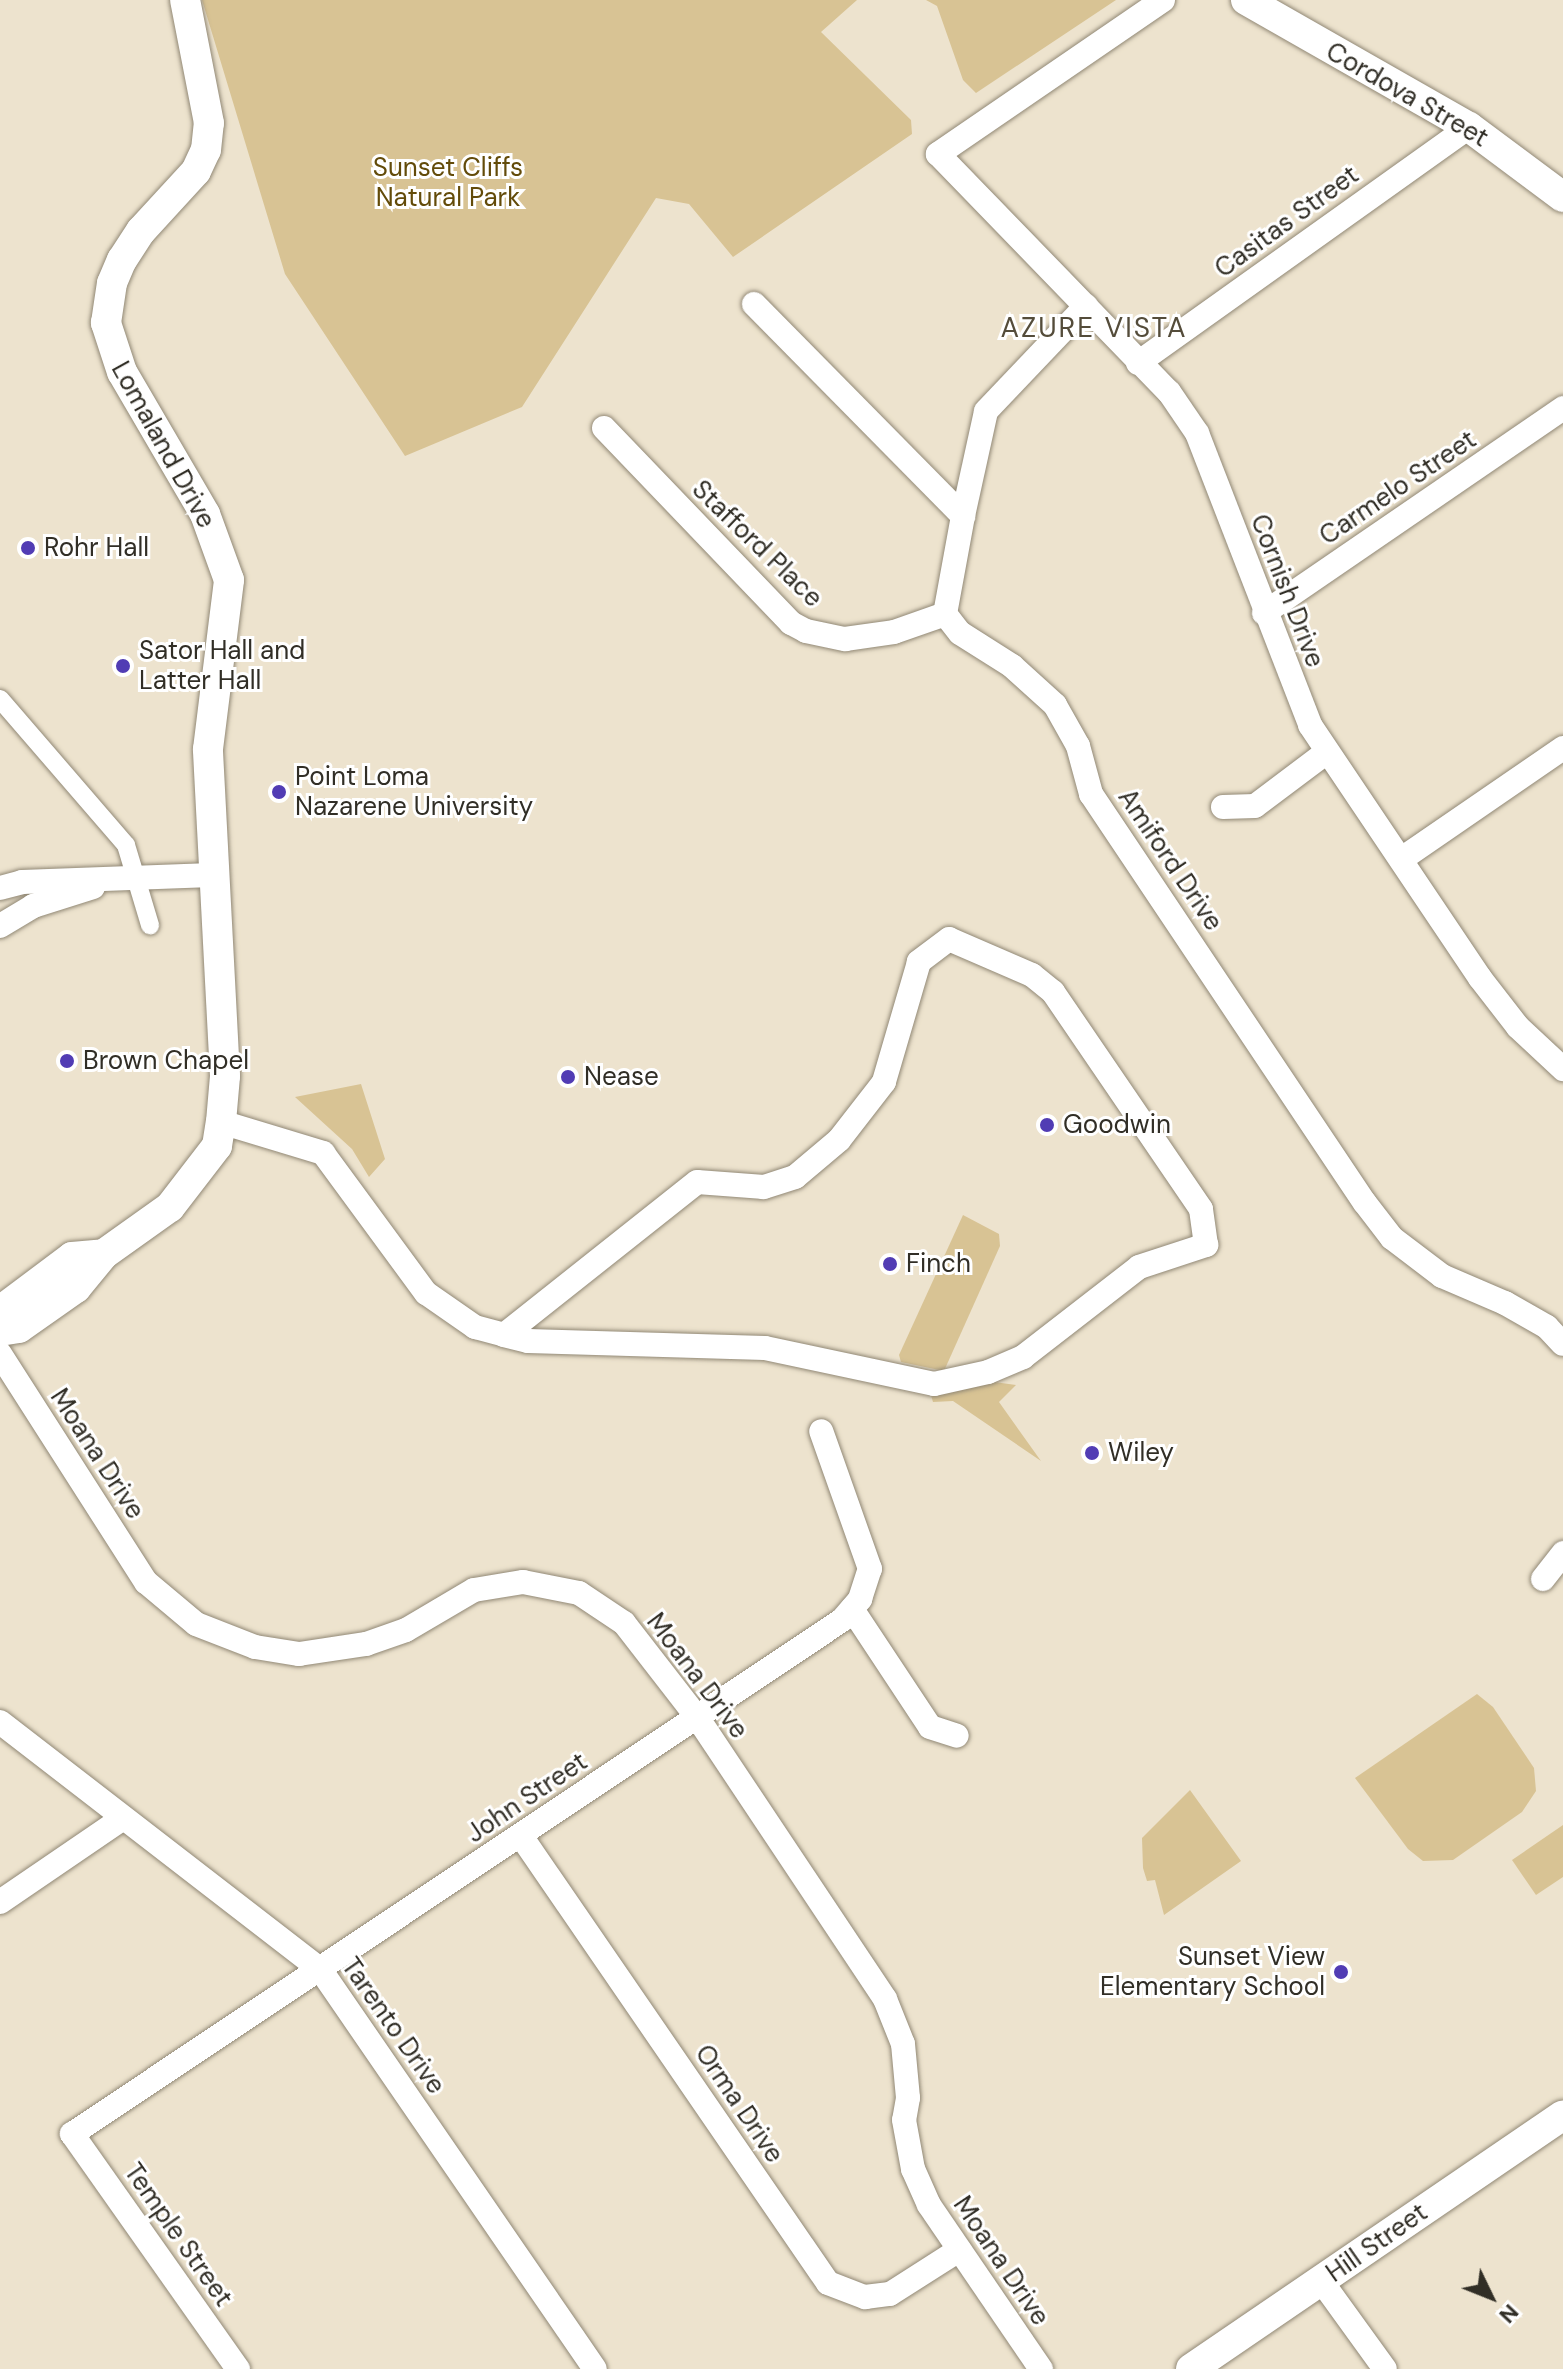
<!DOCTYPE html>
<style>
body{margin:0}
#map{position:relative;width:1563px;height:2369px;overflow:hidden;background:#ede3ce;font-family:"DM Sans",sans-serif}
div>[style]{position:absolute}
.green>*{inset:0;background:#d8c394}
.roads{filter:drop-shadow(0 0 2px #918875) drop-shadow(0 0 2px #918875)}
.pedestrian>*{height:18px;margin:-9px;padding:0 9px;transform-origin:9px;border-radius:9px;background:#fff}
.minor>*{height:24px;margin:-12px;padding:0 12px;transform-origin:12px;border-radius:12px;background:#fff}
.tertiary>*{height:30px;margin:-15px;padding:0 15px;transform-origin:15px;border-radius:15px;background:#fff}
.dots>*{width:22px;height:22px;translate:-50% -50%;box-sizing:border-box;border:4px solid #fff;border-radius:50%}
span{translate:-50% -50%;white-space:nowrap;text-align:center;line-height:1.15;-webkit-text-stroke:6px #fff;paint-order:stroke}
.street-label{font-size:26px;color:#312e26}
.park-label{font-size:26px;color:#634b09}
.poi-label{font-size:26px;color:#312e26}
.left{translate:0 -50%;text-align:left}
.right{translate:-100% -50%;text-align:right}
.neighbourhood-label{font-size:28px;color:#544c3a;letter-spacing:2px}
.north{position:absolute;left:1451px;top:2257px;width:80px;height:80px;-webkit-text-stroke:6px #fff;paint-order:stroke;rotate:133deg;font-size:22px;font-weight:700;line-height:32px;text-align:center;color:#312e26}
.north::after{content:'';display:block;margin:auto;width:28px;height:36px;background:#312e26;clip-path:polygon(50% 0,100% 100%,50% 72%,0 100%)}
</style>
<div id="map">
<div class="green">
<i style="clip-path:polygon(202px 0,857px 0,821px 32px,911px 120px,912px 134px,733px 257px,689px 204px,656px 198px,522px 407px,405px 456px,285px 274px)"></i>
<i style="clip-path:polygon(926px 0,1116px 0,976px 93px,963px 80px,937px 6px)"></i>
<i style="clip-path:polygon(361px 1084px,385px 1159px,369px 1177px,352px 1149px,295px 1097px)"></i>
<i style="clip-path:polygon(963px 1215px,999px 1234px,1000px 1246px,944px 1371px,901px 1362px,899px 1355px)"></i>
<i style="clip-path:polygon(987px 1381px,1016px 1385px,999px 1402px,1041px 1461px,953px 1401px,933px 1402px,930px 1392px)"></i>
<i style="clip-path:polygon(1477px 1694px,1493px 1707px,1534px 1768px,1536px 1791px,1522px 1812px,1453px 1860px,1423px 1861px,1408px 1849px,1355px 1778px)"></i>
<i style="clip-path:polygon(1190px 1790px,1241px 1861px,1164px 1915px,1155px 1880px,1147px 1881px,1143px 1868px,1142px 1838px)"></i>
<i style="clip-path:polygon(1563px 1825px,1563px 1877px,1536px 1895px,1512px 1860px)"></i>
</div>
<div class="roads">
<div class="pedestrian">
<i style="left:0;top:699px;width:193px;rotate:49.2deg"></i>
<i style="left:126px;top:845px;width:84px;rotate:73.3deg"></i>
</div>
<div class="minor">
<i style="left:1163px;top:0;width:273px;rotate:145.6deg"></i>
<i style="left:938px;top:154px;width:332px;rotate:45.9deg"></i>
<i style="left:1169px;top:392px;width:50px;rotate:55.7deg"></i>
<i style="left:1197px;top:433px;width:313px;rotate:68.8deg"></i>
<i style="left:1310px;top:725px;width:305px;rotate:56.1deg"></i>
<i style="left:1480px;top:978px;width:62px;rotate:52.2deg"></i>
<i style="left:1518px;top:1027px;width:62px;rotate:43deg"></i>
<i style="left:754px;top:304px;width:298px;rotate:45.4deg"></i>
<i style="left:963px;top:516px;width:100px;rotate:100.4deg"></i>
<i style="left:945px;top:614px;width:24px;rotate:52deg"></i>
<i style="left:960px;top:633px;width:62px;rotate:32.4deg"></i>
<i style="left:1012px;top:666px;width:58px;rotate:42.2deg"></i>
<i style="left:1055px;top:705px;width:47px;rotate:60.7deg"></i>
<i style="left:1078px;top:746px;width:50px;rotate:74.8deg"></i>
<i style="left:1091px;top:794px;width:492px;rotate:56.2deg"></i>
<i style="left:1365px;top:1203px;width:44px;rotate:52.4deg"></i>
<i style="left:1392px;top:1238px;width:63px;rotate:37.2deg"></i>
<i style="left:1442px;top:1276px;width:69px;rotate:23.2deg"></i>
<i style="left:1505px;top:1303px;width:48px;rotate:29.7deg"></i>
<i style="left:1547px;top:1327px;width:23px;rotate:47deg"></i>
<i style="left:1138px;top:363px;width:407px;rotate:-35.5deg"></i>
<i style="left:604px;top:428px;width:270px;rotate:46.2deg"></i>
<i style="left:791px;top:623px;width:17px;rotate:28deg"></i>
<i style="left:806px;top:631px;width:40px;rotate:12deg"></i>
<i style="left:845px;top:639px;width:49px;rotate:-8.1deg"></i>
<i style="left:894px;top:632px;width:54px;rotate:-19.4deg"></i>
<i style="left:963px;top:516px;width:107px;rotate:-77.6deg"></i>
<i style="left:986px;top:411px;width:145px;rotate:-46.4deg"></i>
<i style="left:1264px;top:613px;width:363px;rotate:-34.4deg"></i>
<i style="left:1223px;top:807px;width:32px;rotate:-2deg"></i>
<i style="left:1255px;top:806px;width:90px;rotate:-36.9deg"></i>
<i style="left:1403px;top:858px;width:194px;rotate:-34.5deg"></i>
<i style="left:0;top:888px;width:23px;rotate:-15deg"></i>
<i style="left:22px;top:882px;width:190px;rotate:-2.1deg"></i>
<i style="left:0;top:926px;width:39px;rotate:-31deg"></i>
<i style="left:33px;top:906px;width:63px;rotate:-17.6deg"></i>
<i style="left:221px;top:1122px;width:107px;rotate:16.9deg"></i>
<i style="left:323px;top:1153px;width:174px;rotate:53.7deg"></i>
<i style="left:426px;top:1293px;width:60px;rotate:34.8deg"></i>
<i style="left:475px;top:1327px;width:30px;rotate:15deg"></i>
<i style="left:504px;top:1335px;width:25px;rotate:14deg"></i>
<i style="left:528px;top:1341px;width:237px;rotate:1.7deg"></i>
<i style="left:765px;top:1348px;width:173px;rotate:12deg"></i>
<i style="left:934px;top:1384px;width:55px;rotate:-12.5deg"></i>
<i style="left:988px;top:1372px;width:38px;rotate:-23deg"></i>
<i style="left:1023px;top:1357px;width:147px;rotate:-37.8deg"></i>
<i style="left:1139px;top:1267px;width:71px;rotate:-18.2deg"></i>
<i style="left:1206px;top:1245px;width:36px;rotate:-98deg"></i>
<i style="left:1201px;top:1209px;width:263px;rotate:-124.3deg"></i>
<i style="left:1053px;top:992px;width:27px;rotate:-141deg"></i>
<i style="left:1032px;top:975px;width:90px;rotate:-156.6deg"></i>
<i style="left:949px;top:939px;width:38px;rotate:143deg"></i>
<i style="left:919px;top:962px;width:125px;rotate:106.3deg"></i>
<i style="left:884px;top:1082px;width:73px;rotate:127.8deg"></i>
<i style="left:839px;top:1140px;width:57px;rotate:139.9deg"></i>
<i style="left:795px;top:1177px;width:33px;rotate:162deg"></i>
<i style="left:764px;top:1187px;width:67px;rotate:-175.7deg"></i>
<i style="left:697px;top:1182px;width:246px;rotate:141.6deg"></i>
<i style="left:0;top:1354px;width:271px;rotate:57.4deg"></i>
<i style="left:146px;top:1582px;width:65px;rotate:40deg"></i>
<i style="left:196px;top:1624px;width:63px;rotate:21.3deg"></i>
<i style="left:255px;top:1647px;width:45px;rotate:9deg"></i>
<i style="left:299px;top:1654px;width:68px;rotate:-8.5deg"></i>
<i style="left:366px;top:1644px;width:42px;rotate:-19.3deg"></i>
<i style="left:406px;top:1630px;width:79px;rotate:-30.5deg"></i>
<i style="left:474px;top:1590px;width:50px;rotate:-9.3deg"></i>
<i style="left:523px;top:1582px;width:57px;rotate:11.1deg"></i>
<i style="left:579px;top:1593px;width:54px;rotate:33.7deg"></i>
<i style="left:624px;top:1623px;width:119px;rotate:52.2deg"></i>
<i style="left:697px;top:1717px;width:339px;rotate:56.3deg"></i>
<i style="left:885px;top:1999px;width:48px;rotate:68.2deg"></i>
<i style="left:903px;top:2044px;width:54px;rotate:84.7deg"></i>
<i style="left:908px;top:2098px;width:22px;rotate:100deg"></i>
<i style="left:904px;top:2120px;width:50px;rotate:79.6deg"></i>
<i style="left:913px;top:2169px;width:39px;rotate:66deg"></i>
<i style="left:929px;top:2205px;width:199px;rotate:55.7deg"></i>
<i style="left:1543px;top:1579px;width:33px;rotate:-52deg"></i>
<i style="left:852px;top:1609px;width:141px;rotate:56.5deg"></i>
<i style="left:930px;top:1727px;width:28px;rotate:18deg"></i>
<i style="left:0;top:1722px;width:404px;rotate:37.7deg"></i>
<i style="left:320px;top:1969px;width:485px;rotate:55.5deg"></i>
<i style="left:521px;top:1836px;width:542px;rotate:55.52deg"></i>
<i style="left:828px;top:2283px;width:40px;rotate:21deg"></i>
<i style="left:865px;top:2297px;width:25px;rotate:-7deg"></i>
<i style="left:890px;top:2294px;width:82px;rotate:-32.5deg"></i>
<i style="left:0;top:1902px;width:149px;rotate:-34.3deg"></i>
<i style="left:1322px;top:2282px;width:107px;rotate:54.1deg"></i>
<i style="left:238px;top:2369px;width:288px;rotate:-125.2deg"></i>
<i style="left:72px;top:2134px;width:926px;rotate:-33.72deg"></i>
<i style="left:842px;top:1620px;width:28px;rotate:-49deg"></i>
<i style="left:860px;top:1599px;width:32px;rotate:-72deg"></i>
<i style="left:870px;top:1569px;width:146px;rotate:-109.5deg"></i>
</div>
<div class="tertiary">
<i style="left:1246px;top:0;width:257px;rotate:29.7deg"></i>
<i style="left:1469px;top:127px;width:117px;rotate:36.7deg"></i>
<i style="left:0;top:1311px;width:90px;rotate:-36.9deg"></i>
<i style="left:72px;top:1257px;width:32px;rotate:-5deg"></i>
<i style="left:0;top:1331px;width:19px;rotate:-9deg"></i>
<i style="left:19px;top:1328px;width:70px;rotate:-35.1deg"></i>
<i style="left:76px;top:1288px;width:44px;rotate:-50.5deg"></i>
<i style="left:104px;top:1254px;width:81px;rotate:-35.5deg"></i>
<i style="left:170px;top:1207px;width:77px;rotate:-52.4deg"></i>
<i style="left:217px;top:1146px;width:24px;rotate:-81deg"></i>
<i style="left:221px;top:1122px;width:46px;rotate:-85deg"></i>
<i style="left:225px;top:1076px;width:327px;rotate:-93deg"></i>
<i style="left:208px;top:749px;width:170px;rotate:-82.9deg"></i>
<i style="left:229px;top:580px;width:70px;rotate:-110deg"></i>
<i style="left:205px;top:514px;width:164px;rotate:-120.3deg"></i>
<i style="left:122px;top:372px;width:52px;rotate:-108.1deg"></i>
<i style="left:106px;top:323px;width:40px;rotate:-81.5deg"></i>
<i style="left:112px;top:283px;width:25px;rotate:-67deg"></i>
<i style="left:122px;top:260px;width:35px;rotate:-57deg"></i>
<i style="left:141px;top:231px;width:81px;rotate:-47.5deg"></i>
<i style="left:196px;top:171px;width:23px;rotate:-65deg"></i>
<i style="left:206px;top:150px;width:27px;rotate:-84deg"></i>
<i style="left:209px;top:123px;width:125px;rotate:-101deg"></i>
<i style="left:1191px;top:2369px;width:450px;rotate:-34.3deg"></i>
</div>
</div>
<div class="dots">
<i style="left:28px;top:548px;background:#513cb4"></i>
<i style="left:123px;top:666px;background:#513cb4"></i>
<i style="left:279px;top:792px;background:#513cb4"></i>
<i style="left:67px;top:1061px;background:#513cb4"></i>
<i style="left:568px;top:1077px;background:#513cb4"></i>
<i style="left:1047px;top:1125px;background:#513cb4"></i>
<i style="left:890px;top:1264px;background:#513cb4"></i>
<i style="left:1092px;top:1453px;background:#513cb4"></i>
<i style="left:1341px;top:1972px;background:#513cb4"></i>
</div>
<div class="street-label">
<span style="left:1407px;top:95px;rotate:30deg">Cordova Street</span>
<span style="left:1287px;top:222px;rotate:-36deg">Casitas Street</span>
<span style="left:163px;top:445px;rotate:61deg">Lomaland Drive</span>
<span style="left:1398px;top:488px;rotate:-34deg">Carmelo Street</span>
<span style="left:757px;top:544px;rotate:44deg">Stafford Place</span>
<span style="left:1287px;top:591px;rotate:69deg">Cornish Drive</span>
<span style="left:1170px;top:860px;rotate:56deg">Amiford Drive</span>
<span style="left:97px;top:1454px;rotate:57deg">Moana Drive</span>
<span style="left:697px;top:1676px;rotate:53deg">Moana Drive</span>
<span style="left:527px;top:1798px;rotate:-34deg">John Street</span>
<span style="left:393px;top:2026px;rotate:55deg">Tarento Drive</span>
<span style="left:739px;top:2104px;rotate:56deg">Orma Drive</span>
<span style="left:178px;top:2235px;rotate:55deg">Temple Street</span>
<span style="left:1377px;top:2243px;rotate:-35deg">Hill Street</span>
<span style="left:1001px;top:2261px;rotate:56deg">Moana Drive</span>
</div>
<div class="park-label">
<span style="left:448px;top:183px">Sunset Cliffs<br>Natural Park</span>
</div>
<div class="poi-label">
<span class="left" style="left:44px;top:548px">Rohr Hall</span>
<span class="left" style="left:139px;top:666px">Sator Hall and<br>Latter Hall</span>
<span class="left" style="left:295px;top:792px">Point Loma<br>Nazarene University</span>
<span class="left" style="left:83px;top:1061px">Brown Chapel</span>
<span class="left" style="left:584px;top:1077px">Nease</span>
<span class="left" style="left:1063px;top:1125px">Goodwin</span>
<span class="left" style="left:906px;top:1264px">Finch</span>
<span class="left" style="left:1108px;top:1453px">Wiley</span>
<span class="right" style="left:1325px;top:1972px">Sunset View<br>Elementary School</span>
</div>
<div class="neighbourhood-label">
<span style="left:1094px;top:328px">AZURE VISTA</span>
</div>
<div class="north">N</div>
</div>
